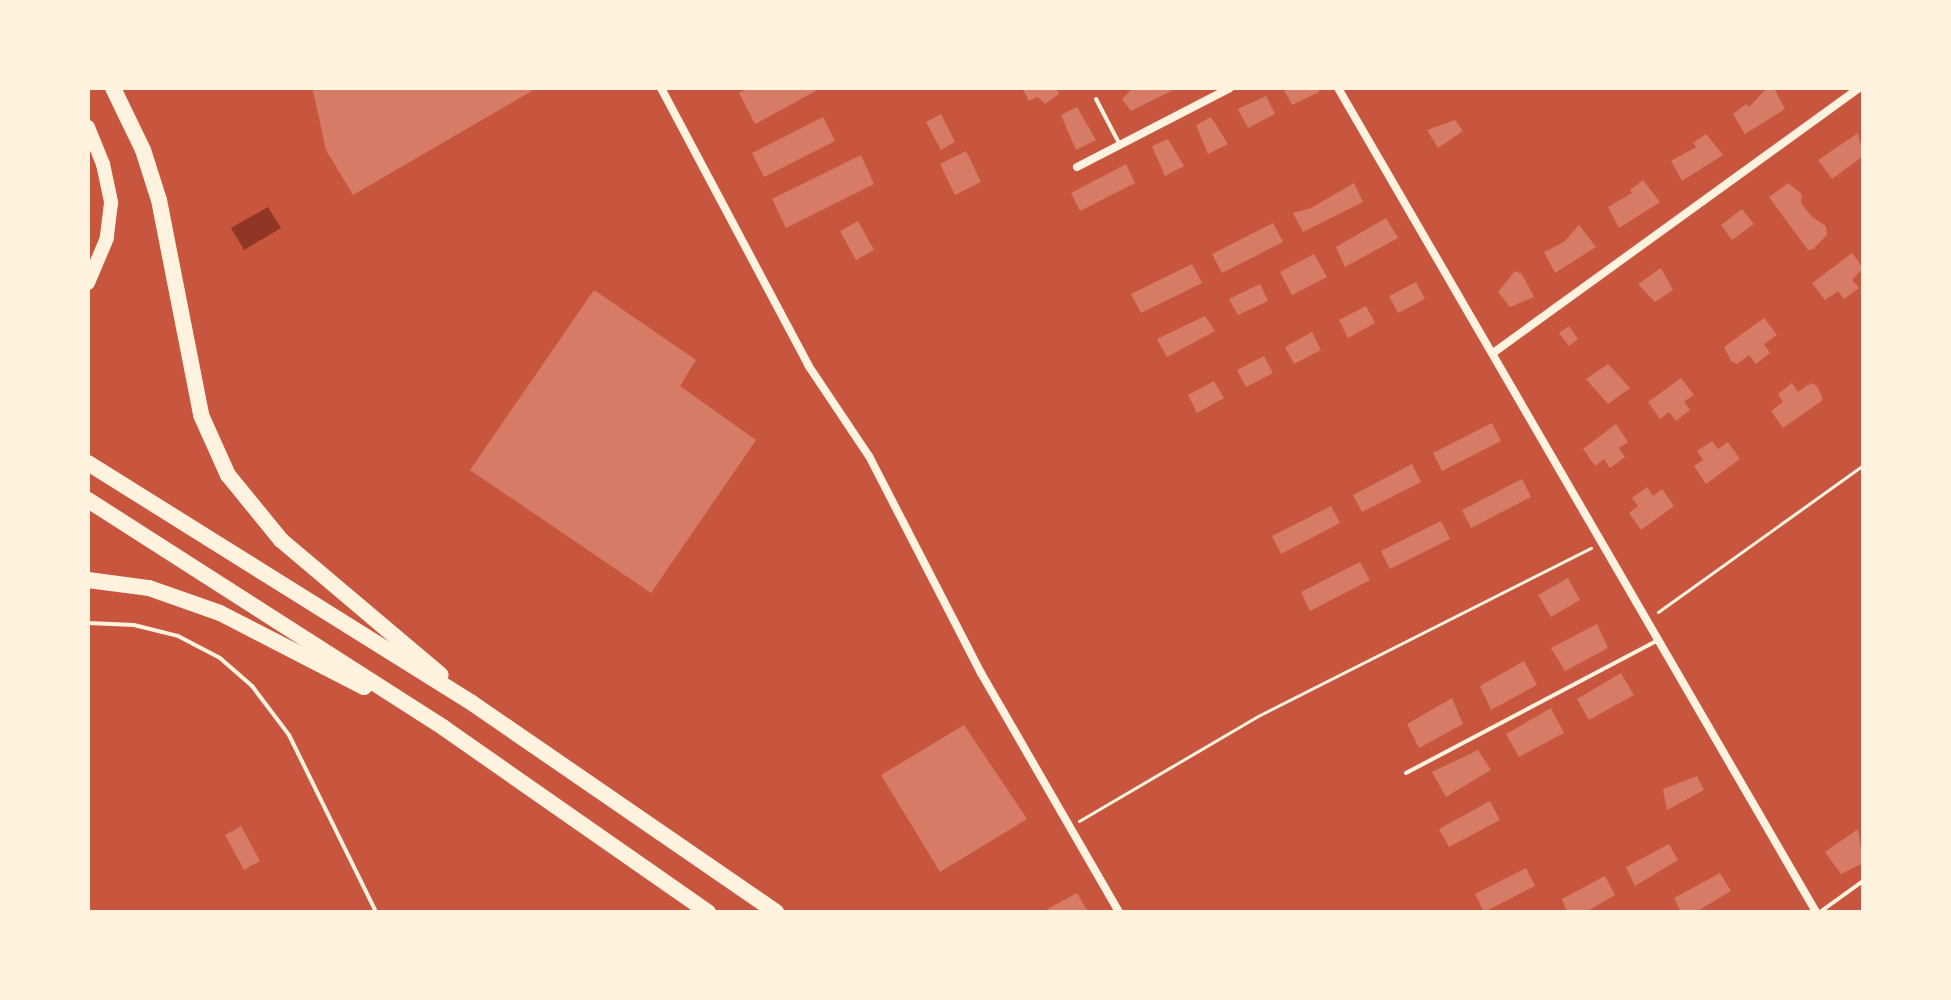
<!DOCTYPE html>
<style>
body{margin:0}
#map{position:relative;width:1951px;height:1000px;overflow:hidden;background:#c8553d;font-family:"Fira Sans Condensed",sans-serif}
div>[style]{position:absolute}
.water>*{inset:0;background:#8f3625}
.building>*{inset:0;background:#d67c66}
.path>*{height:3px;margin:-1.5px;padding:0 1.5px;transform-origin:1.5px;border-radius:1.5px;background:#fff3e0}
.service>*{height:4px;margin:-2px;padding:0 2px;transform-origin:2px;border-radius:2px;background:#fff3e0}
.minor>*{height:8px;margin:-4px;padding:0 4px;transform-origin:4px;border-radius:4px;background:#fff3e0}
.trunk>*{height:14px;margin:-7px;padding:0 7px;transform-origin:7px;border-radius:7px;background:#fff3e0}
.motorway>*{height:16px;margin:-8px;padding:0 8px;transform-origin:8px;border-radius:8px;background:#fff3e0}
span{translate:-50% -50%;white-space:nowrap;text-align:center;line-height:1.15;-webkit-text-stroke:8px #fff3e0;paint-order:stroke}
.frame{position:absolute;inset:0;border:90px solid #fff3e0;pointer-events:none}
</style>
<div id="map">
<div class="water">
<i style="clip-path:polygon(268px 207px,281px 228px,244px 250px,231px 228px)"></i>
</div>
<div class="building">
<i style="clip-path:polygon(318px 88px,537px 88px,353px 195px,326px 150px,313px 91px)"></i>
<i style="clip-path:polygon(748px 88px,814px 88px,816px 91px,755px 124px,739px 93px)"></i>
<i style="clip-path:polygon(1022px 88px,1056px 88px,1059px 94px,1045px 104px,1038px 97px,1029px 101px)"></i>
<i style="clip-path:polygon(1133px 88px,1177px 88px,1131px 111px,1122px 99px)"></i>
<i style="clip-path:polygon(1283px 88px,1318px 88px,1319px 92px,1292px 105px)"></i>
<i style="clip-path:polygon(1767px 88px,1774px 88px,1785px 109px,1745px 134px,1733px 114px,1746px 104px,1749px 107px)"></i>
<i style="clip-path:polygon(1266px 96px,1275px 114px,1248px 128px,1238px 109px)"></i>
<i style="clip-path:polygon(1077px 107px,1096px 140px,1076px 150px,1061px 115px)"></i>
<i style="clip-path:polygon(941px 114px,955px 142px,941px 150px,926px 122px)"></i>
<i style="clip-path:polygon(823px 117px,835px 141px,764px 177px,752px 153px)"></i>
<i style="clip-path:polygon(1211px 117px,1228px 144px,1208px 154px,1196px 125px)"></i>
<i style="clip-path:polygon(1455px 120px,1463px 131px,1438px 148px,1427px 130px)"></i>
<i style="clip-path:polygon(1858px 133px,1863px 156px,1832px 179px,1818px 160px)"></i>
<i style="clip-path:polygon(1706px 134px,1723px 155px,1682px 181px,1671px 161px,1696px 147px,1693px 143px)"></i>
<i style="clip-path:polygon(1168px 139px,1184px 166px,1165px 176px,1152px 146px)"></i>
<i style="clip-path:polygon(966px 151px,981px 182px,955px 195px,940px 164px)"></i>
<i style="clip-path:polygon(861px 155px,874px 184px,786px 228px,772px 199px)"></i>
<i style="clip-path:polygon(1126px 164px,1135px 183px,1080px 211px,1071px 193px)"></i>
<i style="clip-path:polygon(1643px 180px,1660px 202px,1619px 228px,1608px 207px,1632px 193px,1630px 190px)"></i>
<i style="clip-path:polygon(1354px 183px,1363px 202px,1303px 232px,1293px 213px,1311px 208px)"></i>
<i style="clip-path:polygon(1788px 183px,1802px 194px,1801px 203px,1812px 217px,1826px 226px,1827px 235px,1813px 249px,1808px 250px,1769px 197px)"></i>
<i style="clip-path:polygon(1742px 209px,1754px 224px,1732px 240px,1721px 225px)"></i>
<i style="clip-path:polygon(1386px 218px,1398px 238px,1345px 267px,1336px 247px)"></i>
<i style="clip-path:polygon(858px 221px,874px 250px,856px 260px,840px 231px)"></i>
<i style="clip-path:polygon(1273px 223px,1283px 242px,1222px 273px,1212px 254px)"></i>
<i style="clip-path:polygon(1579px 225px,1596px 247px,1555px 273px,1544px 252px,1564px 242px)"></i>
<i style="clip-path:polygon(1852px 253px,1863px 268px,1852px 280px,1859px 288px,1844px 299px,1838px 291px,1825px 300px,1812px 283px)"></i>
<i style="clip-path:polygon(1314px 254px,1327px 277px,1292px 295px,1280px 272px)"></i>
<i style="clip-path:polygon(1192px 264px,1202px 283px,1141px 313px,1131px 294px)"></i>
<i style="clip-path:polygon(1661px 268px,1673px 290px,1655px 302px,1638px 284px)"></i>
<i style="clip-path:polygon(1515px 271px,1522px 274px,1534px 297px,1510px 307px,1498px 292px)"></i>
<i style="clip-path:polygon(1416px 282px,1425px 299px,1398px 313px,1389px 296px)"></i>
<i style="clip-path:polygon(1260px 284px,1268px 301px,1238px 315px,1229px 299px)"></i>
<i style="clip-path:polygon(594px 290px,696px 360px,680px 386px,756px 440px,651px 593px,470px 470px)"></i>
<i style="clip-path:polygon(1366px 306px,1375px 323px,1348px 338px,1339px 320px)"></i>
<i style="clip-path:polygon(1205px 316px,1215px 331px,1167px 357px,1157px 339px)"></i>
<i style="clip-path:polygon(1764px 318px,1777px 335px,1764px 344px,1770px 353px,1756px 364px,1749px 355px,1737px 364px,1731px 361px,1724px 347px)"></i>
<i style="clip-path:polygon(1569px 326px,1578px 339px,1569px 346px,1559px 333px)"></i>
<i style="clip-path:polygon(1312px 332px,1321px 350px,1294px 364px,1285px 347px)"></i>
<i style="clip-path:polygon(1264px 356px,1273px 373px,1246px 387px,1237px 370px)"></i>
<i style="clip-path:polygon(1608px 364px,1630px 388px,1608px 404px,1586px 379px)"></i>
<i style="clip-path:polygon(1681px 378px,1694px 395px,1684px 402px,1690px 410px,1676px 421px,1669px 412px,1660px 419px,1648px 402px)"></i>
<i style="clip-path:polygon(1214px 381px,1224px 398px,1197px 413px,1188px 395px)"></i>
<i style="clip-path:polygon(1792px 383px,1798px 392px,1811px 383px,1817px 386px,1823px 400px,1783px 428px,1771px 411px,1783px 402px,1778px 394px)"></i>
<i style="clip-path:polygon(1492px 423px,1501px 441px,1442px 471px,1433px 453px)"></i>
<i style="clip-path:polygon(1616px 424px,1628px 442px,1619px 448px,1625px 457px,1610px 468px,1604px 459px,1595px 466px,1583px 449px)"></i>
<i style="clip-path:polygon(1712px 441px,1718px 449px,1728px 442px,1740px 459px,1706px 484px,1694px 466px,1703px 460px,1697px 451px)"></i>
<i style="clip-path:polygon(1412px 464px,1421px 482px,1362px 512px,1353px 495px)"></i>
<i style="clip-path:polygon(1522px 479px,1531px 497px,1471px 528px,1462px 510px)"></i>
<i style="clip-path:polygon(1647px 487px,1653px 496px,1662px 489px,1674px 506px,1641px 530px,1629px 513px,1638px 506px,1632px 498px)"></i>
<i style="clip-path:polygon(1331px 506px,1340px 523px,1281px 554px,1272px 536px)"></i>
<i style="clip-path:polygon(1441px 521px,1450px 539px,1390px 569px,1381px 551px)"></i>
<i style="clip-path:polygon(1360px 562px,1370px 580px,1310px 611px,1301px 592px)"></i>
<i style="clip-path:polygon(1568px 578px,1580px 600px,1551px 617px,1538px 595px)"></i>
<i style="clip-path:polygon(1597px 624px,1608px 648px,1565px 671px,1551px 648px)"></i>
<i style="clip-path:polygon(1524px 661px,1537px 685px,1491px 710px,1480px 686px)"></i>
<i style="clip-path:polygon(1621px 673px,1634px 695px,1589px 720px,1577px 699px)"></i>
<i style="clip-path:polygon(1452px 698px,1463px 724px,1419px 748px,1407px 724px)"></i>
<i style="clip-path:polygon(1551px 708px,1564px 733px,1519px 757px,1506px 734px)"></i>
<i style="clip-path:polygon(964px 725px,1027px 819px,940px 872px,881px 775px)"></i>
<i style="clip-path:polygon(1478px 750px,1491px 770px,1446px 797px,1432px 772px)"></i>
<i style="clip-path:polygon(1697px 776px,1704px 790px,1667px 810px,1663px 789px)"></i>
<i style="clip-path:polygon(1490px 801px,1500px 820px,1449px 847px,1439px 829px)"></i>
<i style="clip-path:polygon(241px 826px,260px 861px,244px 870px,225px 835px)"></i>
<i style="clip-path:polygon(1858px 829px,1863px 863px,1841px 874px,1825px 852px)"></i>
<i style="clip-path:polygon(1669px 844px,1678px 860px,1635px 886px,1626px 867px)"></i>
<i style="clip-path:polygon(1526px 868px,1535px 886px,1484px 912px,1475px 894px)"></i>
<i style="clip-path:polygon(1720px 873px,1731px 891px,1696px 912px,1681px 912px,1674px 898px)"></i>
<i style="clip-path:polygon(1605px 876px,1615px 895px,1586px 912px,1567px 912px,1562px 899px)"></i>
<i style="clip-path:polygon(1077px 893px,1088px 912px,1042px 912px)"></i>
</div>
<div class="path">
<i style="left:1658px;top:612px;width:252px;rotate:-35.6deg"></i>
<i style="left:1079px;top:821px;width:208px;rotate:-30.4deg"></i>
<i style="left:1258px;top:716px;width:373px;rotate:-26.8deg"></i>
</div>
<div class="service">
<i style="left:1096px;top:99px;width:50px;rotate:62.4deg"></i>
<i style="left:88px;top:623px;width:46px;rotate:2.5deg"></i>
<i style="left:134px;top:625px;width:45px;rotate:14deg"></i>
<i style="left:178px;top:636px;width:47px;rotate:27.6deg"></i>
<i style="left:220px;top:658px;width:43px;rotate:41.2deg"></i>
<i style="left:252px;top:686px;width:61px;rotate:52.9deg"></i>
<i style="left:289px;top:735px;width:197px;rotate:63.8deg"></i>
<i style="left:1406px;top:773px;width:283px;rotate:-27.8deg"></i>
<i style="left:1820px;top:912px;width:53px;rotate:-35.8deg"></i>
</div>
<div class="minor">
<i style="left:661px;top:88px;width:314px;rotate:62deg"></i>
<i style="left:808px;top:365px;width:110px;rotate:56.2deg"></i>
<i style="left:869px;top:456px;width:244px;rotate:62.7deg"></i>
<i style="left:981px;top:673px;width:276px;rotate:60deg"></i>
<i style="left:1338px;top:88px;width:953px;rotate:59.88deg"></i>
<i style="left:1077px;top:167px;width:172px;rotate:-27.3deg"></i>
<i style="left:1493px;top:353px;width:452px;rotate:-35.9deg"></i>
</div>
<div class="trunk">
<i style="left:88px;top:127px;width:40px;rotate:68deg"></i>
<i style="left:103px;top:164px;width:40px;rotate:78deg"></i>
<i style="left:111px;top:203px;width:35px;rotate:97deg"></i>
<i style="left:107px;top:238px;width:49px;rotate:112.9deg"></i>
</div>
<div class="motorway">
<i style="left:113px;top:88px;width:69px;rotate:64.2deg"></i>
<i style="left:143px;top:150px;width:52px;rotate:72.3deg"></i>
<i style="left:159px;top:200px;width:219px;rotate:78.9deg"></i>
<i style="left:201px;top:415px;width:66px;rotate:65.8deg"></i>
<i style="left:228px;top:475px;width:84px;rotate:50.8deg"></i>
<i style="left:281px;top:540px;width:209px;rotate:40.2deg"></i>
<i style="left:88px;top:463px;width:453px;rotate:32deg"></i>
<i style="left:472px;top:703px;width:369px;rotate:34.5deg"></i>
<i style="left:88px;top:500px;width:423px;rotate:32.6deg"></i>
<i style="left:444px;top:728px;width:322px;rotate:34.9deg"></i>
<i style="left:88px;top:580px;width:62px;rotate:7.5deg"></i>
<i style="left:149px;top:588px;width:75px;rotate:19.4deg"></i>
<i style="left:220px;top:613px;width:162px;rotate:27.2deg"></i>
</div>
<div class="frame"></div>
</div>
